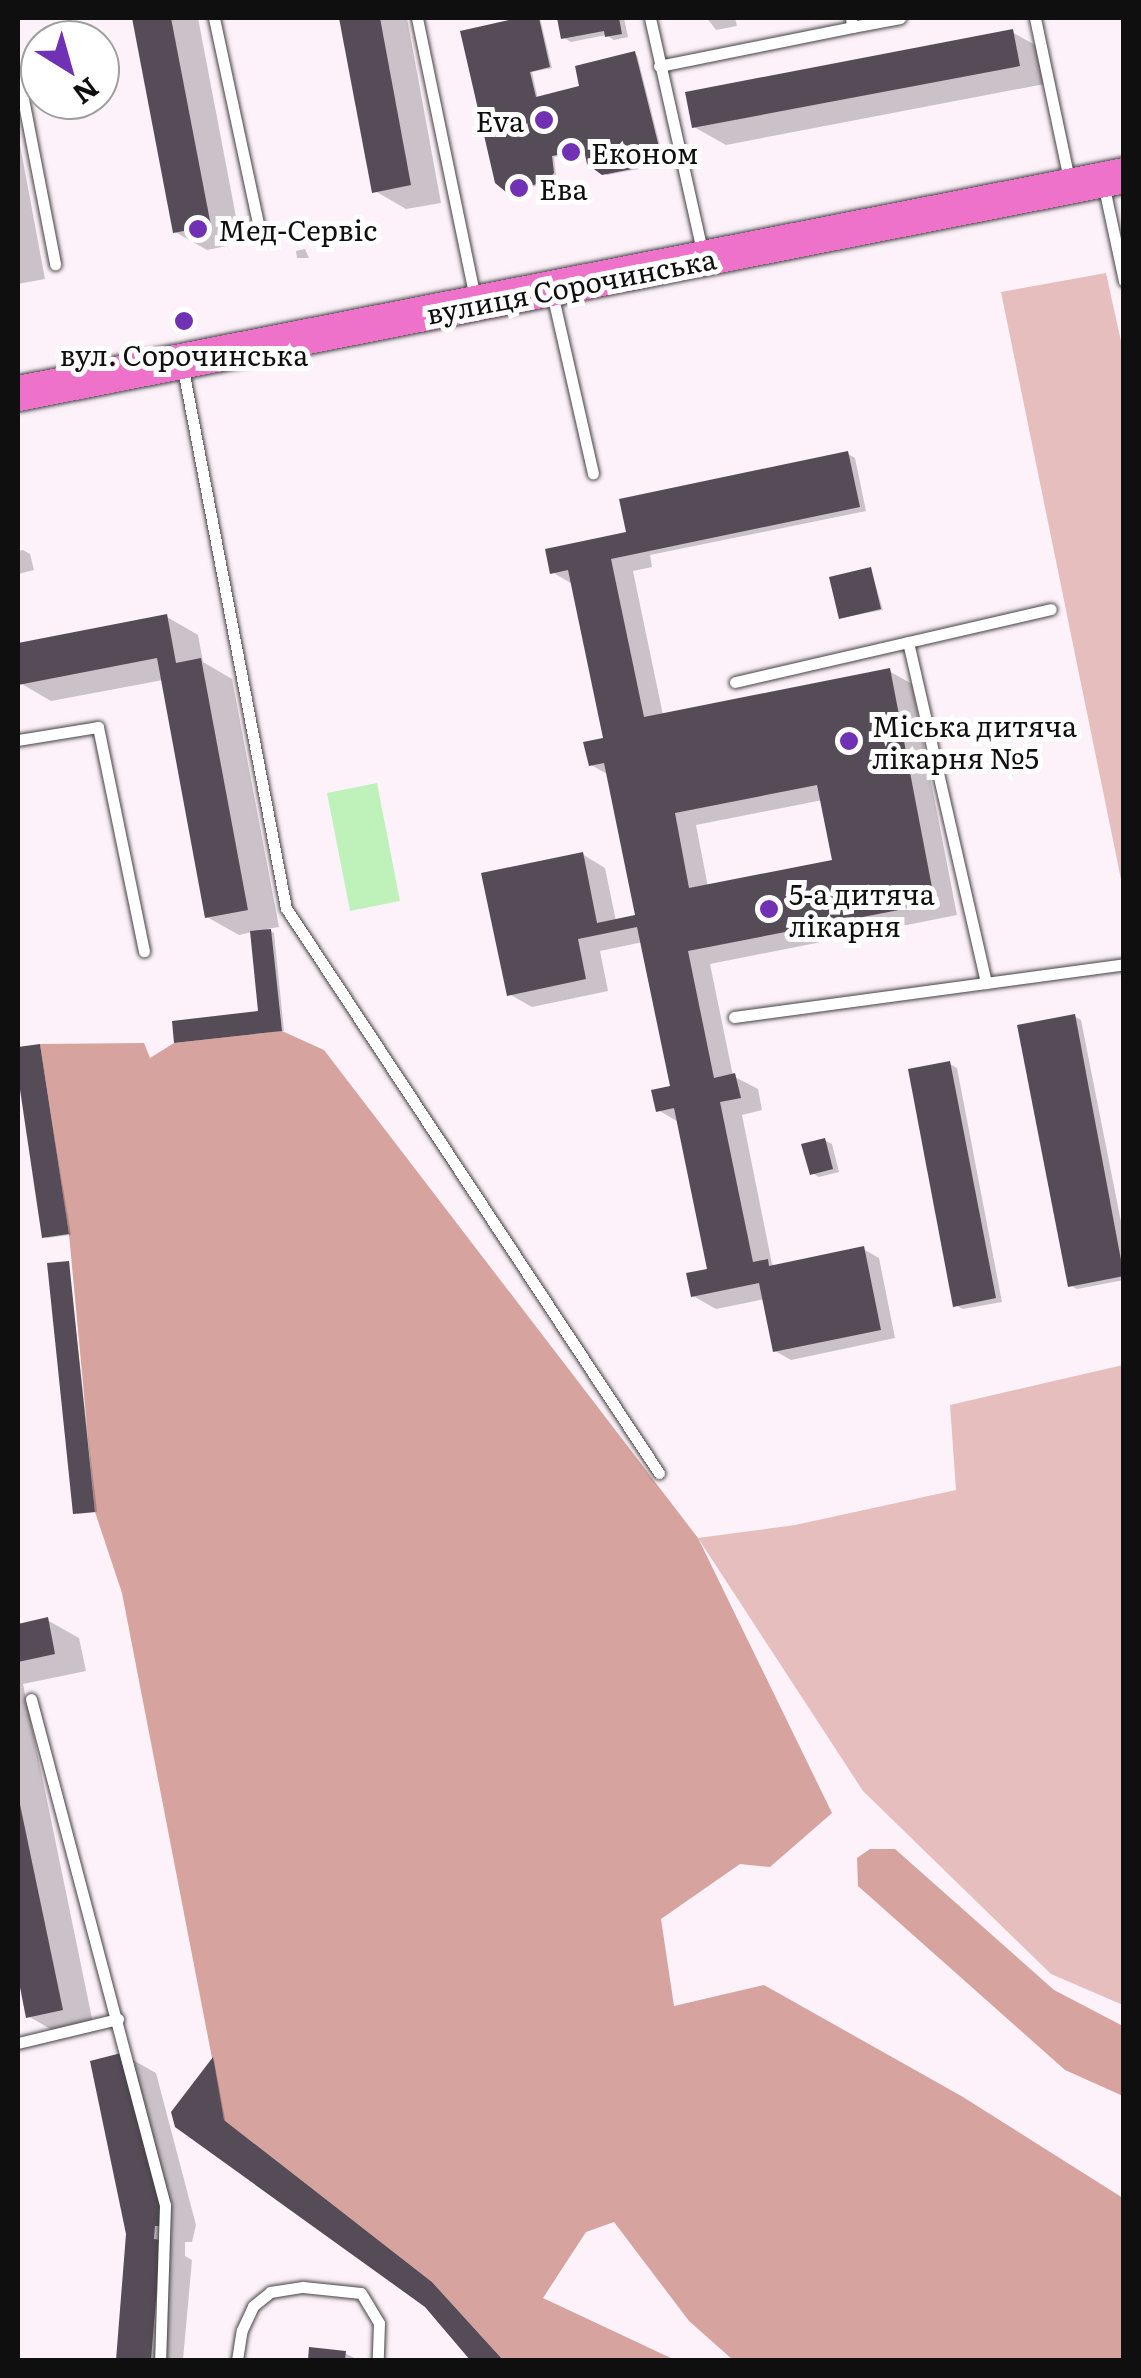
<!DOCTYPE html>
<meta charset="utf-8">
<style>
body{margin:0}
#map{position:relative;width:1141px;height:2378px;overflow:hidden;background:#fef2fa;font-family:Literata,serif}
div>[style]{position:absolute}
.green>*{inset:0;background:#e6bebd}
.forest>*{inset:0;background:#d6a39e}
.water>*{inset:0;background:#bff2ba}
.shadow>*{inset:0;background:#0003}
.building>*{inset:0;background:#564c57}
.roads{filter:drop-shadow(0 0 2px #424242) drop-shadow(0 0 2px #424242)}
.lane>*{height:11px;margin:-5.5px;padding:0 5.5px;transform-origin:5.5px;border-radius:5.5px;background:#fff}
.primary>*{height:35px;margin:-17.5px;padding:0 17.5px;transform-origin:17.5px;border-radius:17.5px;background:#ee72c9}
.dots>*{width:28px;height:28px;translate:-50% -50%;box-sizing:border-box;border:5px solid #fff;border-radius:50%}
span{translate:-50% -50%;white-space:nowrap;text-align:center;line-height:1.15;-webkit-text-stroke:10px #fff;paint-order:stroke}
.poi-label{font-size:28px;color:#0f0f0f}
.right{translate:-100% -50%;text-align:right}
.left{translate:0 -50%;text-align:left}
.street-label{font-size:28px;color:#0f0f0f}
.frame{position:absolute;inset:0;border:20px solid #0f0f0f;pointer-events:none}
.north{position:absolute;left:20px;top:20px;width:100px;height:100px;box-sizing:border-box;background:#fff;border:2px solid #9f9f9f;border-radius:50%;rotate:143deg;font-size:28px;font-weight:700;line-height:40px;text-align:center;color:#0f0f0f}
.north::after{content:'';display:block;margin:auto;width:35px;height:45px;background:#7131b5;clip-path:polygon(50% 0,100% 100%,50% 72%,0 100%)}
</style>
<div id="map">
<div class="green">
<i style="clip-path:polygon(1106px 273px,1124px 355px,1123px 889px,1001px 292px)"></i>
<i style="clip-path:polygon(1123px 1365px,1124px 1365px,1123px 2005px,1051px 1974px,863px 1791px,698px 1538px,795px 1525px,956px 1490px,950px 1405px)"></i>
</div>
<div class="forest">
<i style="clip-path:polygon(282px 1031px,324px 1050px,698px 1538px,832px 1813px,770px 1867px,740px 1864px,661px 1919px,674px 2006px,764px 1985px,963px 2097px,1123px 2198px,1123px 2360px,733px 2360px,689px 2321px,614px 2222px,586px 2232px,543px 2298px,675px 2360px,503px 2360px,432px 2282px,224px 2120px,122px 1593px,95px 1512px,69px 1234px,40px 1044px,144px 1043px,150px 1058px,174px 1043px)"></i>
<i style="clip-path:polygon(870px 1849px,895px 1849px,1054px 1990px,1123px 2026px,1123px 2096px,1065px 2070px,858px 1886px,857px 1858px)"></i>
</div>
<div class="water">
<i style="clip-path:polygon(377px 783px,400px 901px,350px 911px,327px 793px)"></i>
</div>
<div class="shadow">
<i style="clip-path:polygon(135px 18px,198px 18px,241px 243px,207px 250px,175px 232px)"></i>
<i style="clip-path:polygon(342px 18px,407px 18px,441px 203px,406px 209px,375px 191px)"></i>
<i style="clip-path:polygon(529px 18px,540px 18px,552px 68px,532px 72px,538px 99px,582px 88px,637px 55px,662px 153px,655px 166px,607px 175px,589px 163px,587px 150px,554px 157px,556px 175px,548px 183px,511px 192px,497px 182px,463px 33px)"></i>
<i style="clip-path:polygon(560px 18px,624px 18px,628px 37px,614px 40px,606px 35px,571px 42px,564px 38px)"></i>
<i style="clip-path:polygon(707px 18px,735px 18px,737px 26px,716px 30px)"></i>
<i style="clip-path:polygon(1012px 32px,1044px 50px,1050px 83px,726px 145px,694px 127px)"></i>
<i style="clip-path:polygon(18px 134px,45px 279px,18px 284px)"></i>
<i style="clip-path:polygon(305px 249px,309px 258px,297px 258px,296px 251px)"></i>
<i style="clip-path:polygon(evenodd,848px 454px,855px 458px,866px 511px,650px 555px,652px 567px,633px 571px,663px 715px,889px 671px,912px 684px,957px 915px,710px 964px,733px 1076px,758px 1089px,762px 1110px,742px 1115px,772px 1264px,777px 1267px,863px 1249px,879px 1258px,895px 1338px,791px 1360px,775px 1351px,765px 1299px,716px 1309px,693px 1296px,710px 1271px,680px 1123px,658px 1110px,673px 1088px,643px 942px,600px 951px,608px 991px,532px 1007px,509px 994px,582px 854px,605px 868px,616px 921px,638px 917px,609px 775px,591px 765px,606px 740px,574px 585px,552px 572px,629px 534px,848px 454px,823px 800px,835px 862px,708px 887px,696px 825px,823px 800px)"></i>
<i style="clip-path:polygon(23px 550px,30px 554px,34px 570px,18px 574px,18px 551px)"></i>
<i style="clip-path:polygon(871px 570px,883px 610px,841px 618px)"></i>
<i style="clip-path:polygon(167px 617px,198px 635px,203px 662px,232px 679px,279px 927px,267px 929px,274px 933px,284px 1031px,176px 1041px,261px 1014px,252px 932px,239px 935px,207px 917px,163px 680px,51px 701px,20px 683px,18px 645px)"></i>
<i style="clip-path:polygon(1074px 1016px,1081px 1020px,1124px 1237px,1124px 1280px,1077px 1289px,1070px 1285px)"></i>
<i style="clip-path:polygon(39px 1046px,71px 1235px,47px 1238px,18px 1059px,18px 1050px)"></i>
<i style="clip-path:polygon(950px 1064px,957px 1068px,1002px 1302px,963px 1309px,955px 1305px)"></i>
<i style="clip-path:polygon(824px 1140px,832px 1144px,839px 1172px,819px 1177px,812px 1173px)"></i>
<i style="clip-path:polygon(68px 1263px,97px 1512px,78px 1514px,75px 1513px)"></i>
<i style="clip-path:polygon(47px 1620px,79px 1638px,86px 1671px,23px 1684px,94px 2028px,59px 2034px,28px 2016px,18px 1964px,18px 1626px)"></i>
<i style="clip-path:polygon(124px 2055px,156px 2073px,196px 2225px,192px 2242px,185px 2242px,185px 2256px,192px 2260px,183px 2360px,120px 2360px,129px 2234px)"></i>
<i style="clip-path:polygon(214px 2060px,226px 2124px,435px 2287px,502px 2360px,473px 2360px,427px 2305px,173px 2112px)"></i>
<i style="clip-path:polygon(312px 2350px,345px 2353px,358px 2360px,311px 2360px)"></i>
</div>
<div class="building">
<i style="clip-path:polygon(132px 18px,171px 18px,211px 226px,173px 233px)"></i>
<i style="clip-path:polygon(339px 18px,380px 18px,411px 185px,372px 193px)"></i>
<i style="clip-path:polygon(518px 18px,539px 18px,550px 67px,530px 72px,536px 97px,579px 86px,575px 66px,635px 51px,660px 151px,652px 165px,602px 175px,587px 164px,584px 150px,552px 156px,554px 173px,545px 182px,506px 192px,495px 183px,460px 31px)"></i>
<i style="clip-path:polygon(557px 18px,619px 18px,622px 34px,605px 37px,604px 31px,561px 39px)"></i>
<i style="clip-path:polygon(1013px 29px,1020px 66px,692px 128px,685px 92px)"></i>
<i style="clip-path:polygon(evenodd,848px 451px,860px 507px,611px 559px,644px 717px,890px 668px,935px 903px,688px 951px,714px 1078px,735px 1073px,741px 1098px,720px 1102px,753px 1262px,768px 1259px,769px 1266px,864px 1246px,881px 1330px,773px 1352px,759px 1283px,691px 1297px,686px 1273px,707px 1269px,674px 1108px,656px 1112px,651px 1090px,670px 1086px,637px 927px,578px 939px,586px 979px,507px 996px,481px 873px,583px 852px,597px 923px,635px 915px,604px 763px,589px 766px,583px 742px,603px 738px,568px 570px,550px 574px,545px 549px,626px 532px,619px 499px,848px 451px,817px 785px,832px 860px,689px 888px,675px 813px,817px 785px)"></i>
<i style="clip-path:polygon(871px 567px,881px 609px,839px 619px,829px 577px)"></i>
<i style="clip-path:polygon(167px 614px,176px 663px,201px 658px,248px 910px,205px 918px,157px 658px,18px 685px,18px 643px)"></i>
<i style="clip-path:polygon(1039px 723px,1041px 735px,1012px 741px,1010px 729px)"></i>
<i style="clip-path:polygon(271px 929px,282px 1031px,174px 1043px,172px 1021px,258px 1011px,250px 931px)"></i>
<i style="clip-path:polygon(1075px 1014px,1124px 1276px,1068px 1287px,1017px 1025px)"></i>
<i style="clip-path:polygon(40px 1044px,69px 1234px,42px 1238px,18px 1076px,18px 1047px)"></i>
<i style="clip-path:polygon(950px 1061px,996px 1298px,953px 1307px,908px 1069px)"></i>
<i style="clip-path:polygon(825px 1138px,833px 1169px,810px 1175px,801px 1144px)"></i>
<i style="clip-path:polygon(69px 1261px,95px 1512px,73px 1514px,47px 1263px)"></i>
<i style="clip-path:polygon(48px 1617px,55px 1654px,18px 1662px,18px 1624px)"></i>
<i style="clip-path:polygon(18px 1795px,63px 2010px,26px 2018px,18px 1977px)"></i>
<i style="clip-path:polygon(125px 2052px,165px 2205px,161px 2226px,155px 2226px,154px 2239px,161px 2240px,151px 2360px,116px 2360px,126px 2234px,90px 2061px)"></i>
<i style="clip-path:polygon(213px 2057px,224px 2120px,432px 2282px,503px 2360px,470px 2360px,425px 2307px,175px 2127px,171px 2112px)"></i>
<i style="clip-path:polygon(309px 2347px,346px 2351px,345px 2360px,308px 2360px)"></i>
</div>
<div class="roads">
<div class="lane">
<i style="left:214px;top:18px;width:211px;rotate:77.9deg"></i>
<i style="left:417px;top:18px;width:285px;rotate:78.3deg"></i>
<i style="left:650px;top:18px;width:243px;rotate:77.4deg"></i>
<i style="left:1035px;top:18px;width:165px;rotate:78.1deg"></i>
<i style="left:852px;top:27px;width:49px;rotate:-10.6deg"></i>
<i style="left:659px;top:66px;width:197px;rotate:-11.4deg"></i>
<i style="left:852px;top:27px;width:9px;rotate:-96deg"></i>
<i style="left:18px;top:73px;width:195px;rotate:79deg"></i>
<i style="left:1103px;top:183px;width:100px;rotate:77.9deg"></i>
<i style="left:552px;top:293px;width:185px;rotate:77.2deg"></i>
<i style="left:182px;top:364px;width:554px;rotate:79.18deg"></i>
<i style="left:286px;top:908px;width:677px;rotate:56.57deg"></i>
<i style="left:908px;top:642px;width:350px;rotate:77.1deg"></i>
<i style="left:735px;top:682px;width:324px;rotate:-13deg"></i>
<i style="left:18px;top:740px;width:81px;rotate:-9.2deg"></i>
<i style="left:98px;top:727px;width:229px;rotate:78.4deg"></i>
<i style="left:734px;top:1017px;width:394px;rotate:-7.7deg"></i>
<i style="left:31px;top:1699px;width:523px;rotate:75.17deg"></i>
<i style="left:165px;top:2205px;width:155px;rotate:91.8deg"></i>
<i style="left:18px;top:2043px;width:103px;rotate:-13.5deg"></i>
<i style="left:237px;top:2360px;width:30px;rotate:-81deg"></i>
<i style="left:242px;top:2330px;width:26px;rotate:-65deg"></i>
<i style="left:253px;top:2306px;width:22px;rotate:-39deg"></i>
<i style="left:270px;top:2292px;width:33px;rotate:-9deg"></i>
<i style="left:303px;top:2287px;width:58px;rotate:5.9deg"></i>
<i style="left:361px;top:2293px;width:35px;rotate:59deg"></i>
<i style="left:379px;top:2323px;width:37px;rotate:92deg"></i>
</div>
<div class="primary">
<i style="left:18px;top:393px;width:1127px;rotate:-11.15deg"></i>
</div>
</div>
<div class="dots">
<i style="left:544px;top:120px;background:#7131b5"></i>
<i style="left:571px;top:152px;background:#7131b5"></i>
<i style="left:519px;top:188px;background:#7131b5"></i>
<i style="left:198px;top:229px;background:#7131b5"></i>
<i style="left:184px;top:321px;background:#7131b5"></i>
<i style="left:849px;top:741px;background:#7131b5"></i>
<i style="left:769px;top:909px;background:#7131b5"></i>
</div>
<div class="poi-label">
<span class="right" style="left:524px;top:120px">Eva</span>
<span class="left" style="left:591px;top:152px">Економ</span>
<span class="left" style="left:539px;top:188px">Ева</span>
<span class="left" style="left:218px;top:229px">Мед-Сервіс</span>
<span style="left:184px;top:354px">вул. Сорочинська</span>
<span class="left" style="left:872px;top:741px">Міська дитяча<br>лікарня №5</span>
<span class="left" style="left:789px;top:909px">5-а дитяча<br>лікарня</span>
</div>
<div class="street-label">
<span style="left:571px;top:285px;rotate:-11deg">вулиця Сорочинська</span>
</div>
<div class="frame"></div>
<div class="north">N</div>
</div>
